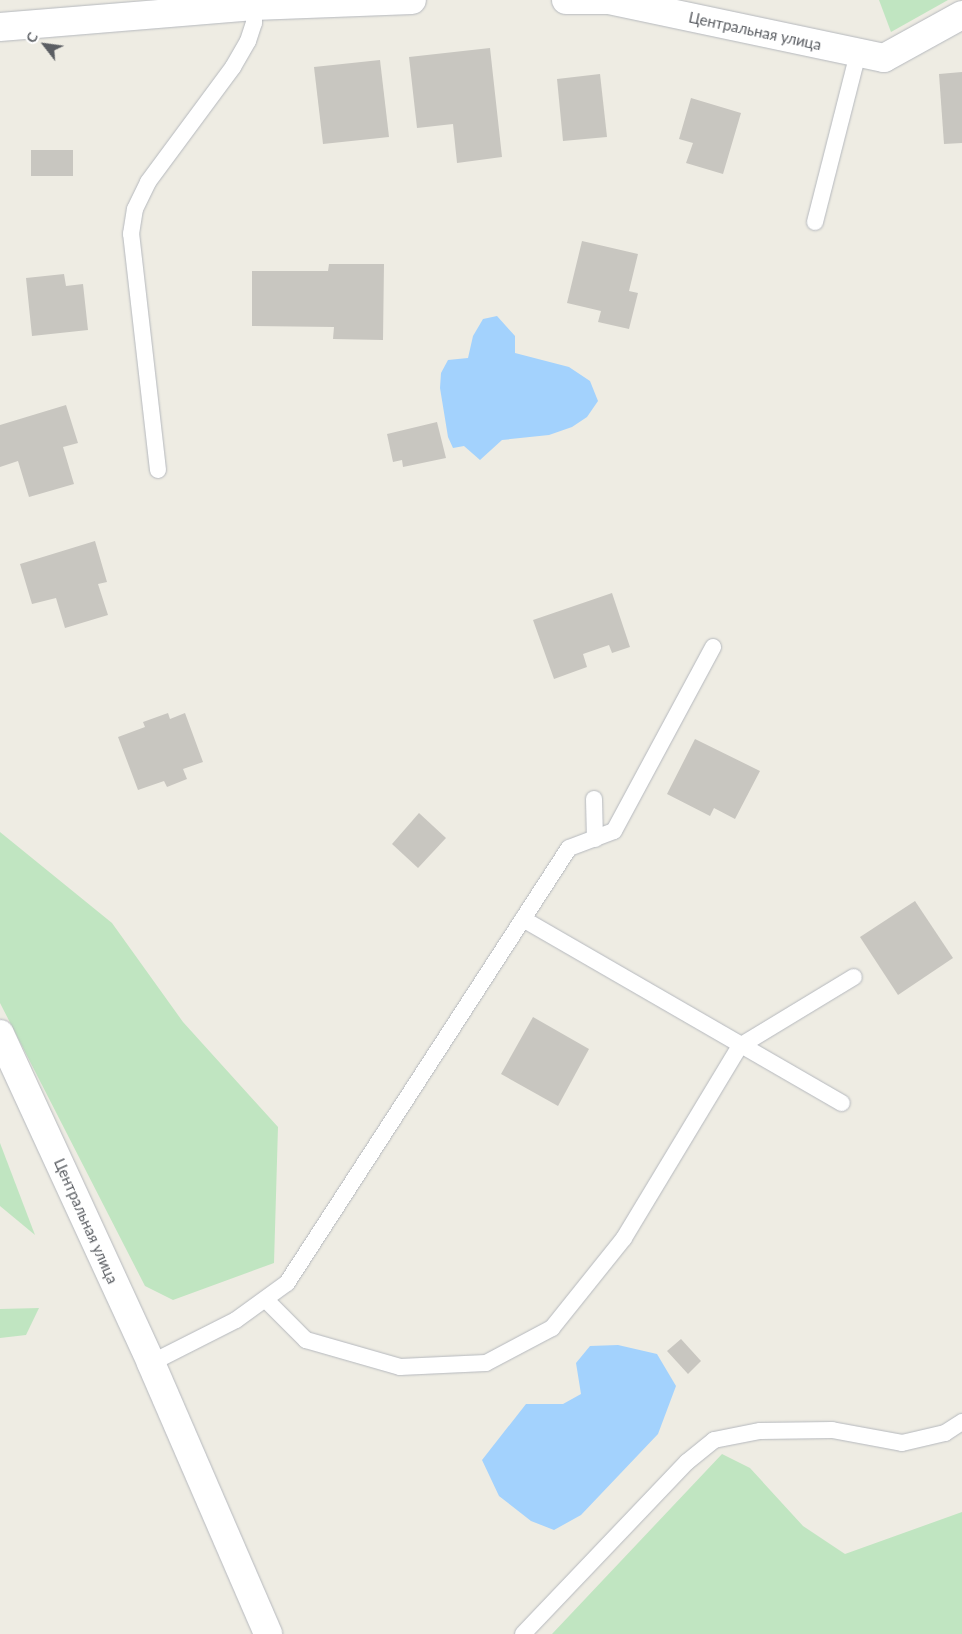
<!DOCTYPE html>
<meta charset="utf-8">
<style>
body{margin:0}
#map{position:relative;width:962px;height:1634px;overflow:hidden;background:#eeece3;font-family:Lato,sans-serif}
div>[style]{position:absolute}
.green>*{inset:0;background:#c0e5c1}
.water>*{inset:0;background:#a3d2fd}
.building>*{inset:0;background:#c8c6c0}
.roads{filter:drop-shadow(0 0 1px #b5b8bd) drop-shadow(0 0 1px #b5b8bd)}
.service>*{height:16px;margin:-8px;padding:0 8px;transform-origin:8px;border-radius:8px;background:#fff}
.minor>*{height:28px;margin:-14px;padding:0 14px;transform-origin:14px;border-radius:14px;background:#fff}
.tertiary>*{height:28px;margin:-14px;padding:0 14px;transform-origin:14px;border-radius:14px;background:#fff}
span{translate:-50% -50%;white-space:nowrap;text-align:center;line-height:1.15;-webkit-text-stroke:4px #fff;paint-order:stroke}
.street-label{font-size:15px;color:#5b5e63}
.north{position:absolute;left:20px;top:20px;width:50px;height:50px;-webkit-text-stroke:4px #fff;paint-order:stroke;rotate:300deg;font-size:14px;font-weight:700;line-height:20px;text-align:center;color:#5b5e63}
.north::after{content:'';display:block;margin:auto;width:18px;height:22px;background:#5b5e63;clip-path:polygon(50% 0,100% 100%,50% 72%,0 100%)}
</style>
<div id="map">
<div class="green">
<i style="clip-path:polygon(879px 0,948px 0,891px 32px)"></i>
<i style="clip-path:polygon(0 832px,112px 923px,183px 1022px,278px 1127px,274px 1263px,173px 1300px,145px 1286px,0 1003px)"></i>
<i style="clip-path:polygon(0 1143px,35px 1235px,0 1206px)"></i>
<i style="clip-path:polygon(39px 1308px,26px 1335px,0 1338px,0 1309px)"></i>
<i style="clip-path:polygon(722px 1454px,750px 1468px,803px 1526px,845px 1554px,962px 1512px,962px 1634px,552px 1634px)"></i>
</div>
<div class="water">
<i style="clip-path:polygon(497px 316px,515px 336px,515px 353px,569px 367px,590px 381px,598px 401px,587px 417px,572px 427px,549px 435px,502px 440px,480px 460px,464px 446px,453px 448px,448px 437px,440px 388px,441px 373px,448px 360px,468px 358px,473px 336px,483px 319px)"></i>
<i style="clip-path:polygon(618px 1345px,657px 1354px,676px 1386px,658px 1434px,581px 1515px,554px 1530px,531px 1521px,499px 1496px,482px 1460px,526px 1404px,563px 1404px,581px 1394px,576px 1363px,590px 1346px)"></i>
</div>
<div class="building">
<i style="clip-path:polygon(490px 48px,502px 157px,457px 163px,453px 124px,417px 128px,409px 57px)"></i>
<i style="clip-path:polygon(380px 60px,389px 137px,323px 144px,314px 67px)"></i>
<i style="clip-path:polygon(962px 72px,962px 143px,944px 144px,939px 74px)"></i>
<i style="clip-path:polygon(600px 74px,607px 137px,563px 141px,557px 79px)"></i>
<i style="clip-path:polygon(691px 98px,741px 113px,723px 174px,686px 163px,693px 143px,679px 139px)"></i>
<i style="clip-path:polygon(31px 150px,73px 150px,73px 176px,31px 176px)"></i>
<i style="clip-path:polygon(582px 241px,638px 254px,629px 291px,638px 293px,629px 329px,598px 322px,601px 311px,567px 303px)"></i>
<i style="clip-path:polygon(329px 264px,384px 264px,383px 340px,333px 339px,334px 327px,252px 326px,252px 271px,328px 271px)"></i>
<i style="clip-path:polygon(64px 274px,66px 286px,83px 284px,88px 330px,32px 336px,26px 278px)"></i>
<i style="clip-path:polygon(66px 405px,78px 443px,63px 447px,74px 484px,29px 497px,18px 461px,0 467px,0 425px)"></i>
<i style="clip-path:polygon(437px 422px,446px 458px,403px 467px,402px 460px,393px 462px,387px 434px)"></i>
<i style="clip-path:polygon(95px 541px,107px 582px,98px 584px,108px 615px,65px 628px,56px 598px,32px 604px,20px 564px)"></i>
<i style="clip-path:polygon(612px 593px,630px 647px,612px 653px,609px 645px,583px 654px,587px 667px,554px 679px,533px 620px)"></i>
<i style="clip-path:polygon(168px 713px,170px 719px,185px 713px,203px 762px,183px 769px,187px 779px,167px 787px,164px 781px,138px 790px,118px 737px,145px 727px,143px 722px)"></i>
<i style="clip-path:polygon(695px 739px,760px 771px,735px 819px,714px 808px,710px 816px,667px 794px)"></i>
<i style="clip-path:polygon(419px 813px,446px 838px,418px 868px,392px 844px)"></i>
<i style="clip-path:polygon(915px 901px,953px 958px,898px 995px,860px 937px)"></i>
<i style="clip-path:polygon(533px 1017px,589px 1049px,558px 1106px,501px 1074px)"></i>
<i style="clip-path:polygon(681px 1339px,701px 1361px,688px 1374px,667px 1351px)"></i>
</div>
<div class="roads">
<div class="service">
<i style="left:815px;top:222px;width:174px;rotate:-75.7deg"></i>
<i style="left:158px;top:470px;width:238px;rotate:-96.5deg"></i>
<i style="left:131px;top:234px;width:25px;rotate:-81deg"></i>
<i style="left:135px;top:209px;width:30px;rotate:-64deg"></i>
<i style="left:148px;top:182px;width:143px;rotate:-53.5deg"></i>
<i style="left:233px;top:67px;width:30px;rotate:-60deg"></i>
<i style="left:248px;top:41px;width:19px;rotate:-72deg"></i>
<i style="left:254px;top:23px;width:17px;rotate:-90deg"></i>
<i style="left:594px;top:799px;width:40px;rotate:88.6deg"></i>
<i style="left:523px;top:919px;width:368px;rotate:30deg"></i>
<i style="left:266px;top:1300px;width:57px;rotate:45deg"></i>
<i style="left:306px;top:1340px;width:98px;rotate:16deg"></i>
<i style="left:400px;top:1367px;width:86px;rotate:-2.7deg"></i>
<i style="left:486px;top:1363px;width:75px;rotate:-27.9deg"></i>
<i style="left:552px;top:1328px;width:115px;rotate:-51.3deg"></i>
<i style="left:624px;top:1238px;width:224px;rotate:-58.9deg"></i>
<i style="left:740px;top:1046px;width:133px;rotate:-31.2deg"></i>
<i style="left:151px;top:1363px;width:95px;rotate:-26.8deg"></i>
<i style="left:236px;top:1320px;width:63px;rotate:-36deg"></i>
<i style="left:287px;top:1283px;width:518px;rotate:-57.05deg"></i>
<i style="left:569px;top:848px;width:48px;rotate:-20.7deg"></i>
<i style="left:614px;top:831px;width:209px;rotate:-61.7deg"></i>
<i style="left:523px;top:1634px;width:238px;rotate:-46.4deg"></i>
<i style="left:687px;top:1462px;width:35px;rotate:-39deg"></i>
<i style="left:714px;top:1440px;width:47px;rotate:-11.1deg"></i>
<i style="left:760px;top:1431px;width:72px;rotate:-0.8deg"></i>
<i style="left:832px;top:1430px;width:71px;rotate:10.5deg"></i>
<i style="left:902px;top:1443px;width:44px;rotate:-13.1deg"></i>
<i style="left:945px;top:1433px;width:20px;rotate:-33deg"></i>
</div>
<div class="minor">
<i style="left:566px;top:0;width:43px"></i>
<i style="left:609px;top:0;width:281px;rotate:11.9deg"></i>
<i style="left:884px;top:58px;width:89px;rotate:-28.9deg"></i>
<i style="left:0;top:27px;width:255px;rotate:-4.7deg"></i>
<i style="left:254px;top:6px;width:158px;rotate:-2.2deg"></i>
</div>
<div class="tertiary">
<i style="left:0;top:1034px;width:362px;rotate:65.3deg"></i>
<i style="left:151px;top:1363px;width:295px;rotate:66.6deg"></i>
</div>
</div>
<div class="street-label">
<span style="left:755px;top:31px;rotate:12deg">Центральная улица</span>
<span style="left:86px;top:1221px;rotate:66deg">Центральная улица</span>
</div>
<div class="north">С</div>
</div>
